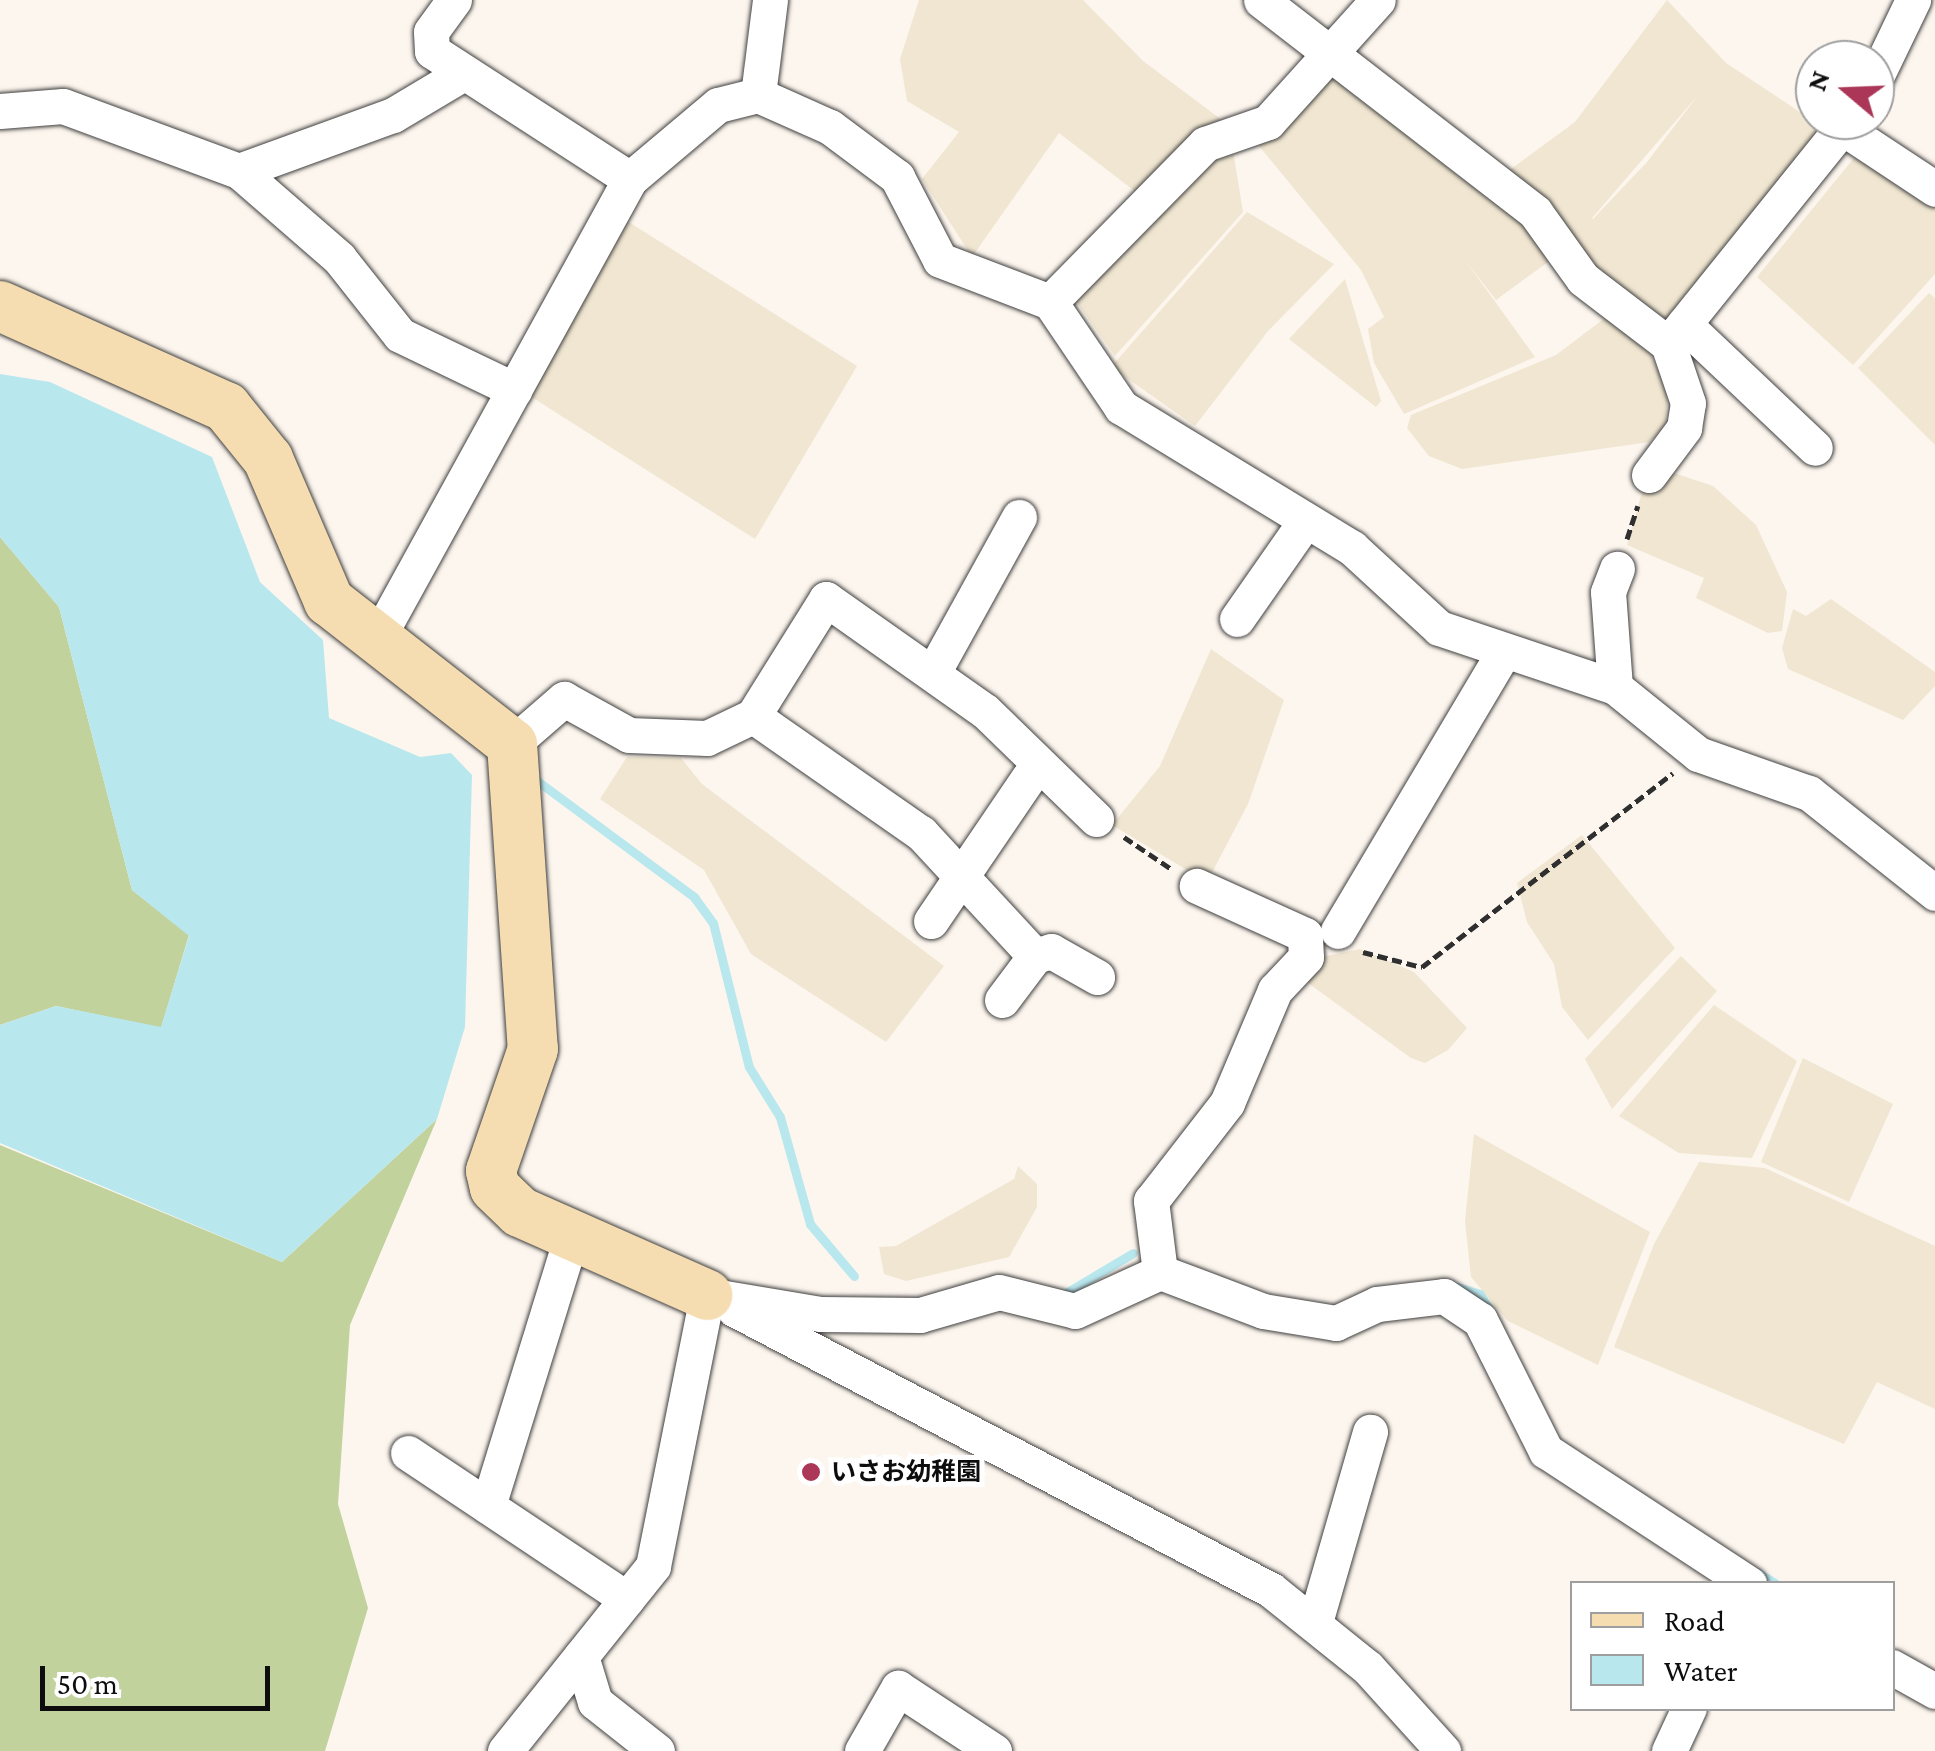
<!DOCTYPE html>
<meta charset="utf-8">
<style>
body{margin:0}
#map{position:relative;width:1935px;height:1751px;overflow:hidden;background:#fdf6ee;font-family:"Crimson Pro","Noto Sans JP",serif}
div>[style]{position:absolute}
.farmland>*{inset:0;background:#f0e6d1}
.forest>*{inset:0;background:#c1d29d}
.water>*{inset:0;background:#b9e7ee}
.stream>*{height:9px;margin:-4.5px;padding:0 4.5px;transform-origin:4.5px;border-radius:4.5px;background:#b9e7ee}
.path>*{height:5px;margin-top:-2.5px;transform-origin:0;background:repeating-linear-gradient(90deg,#2f2f2f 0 10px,transparent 0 15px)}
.roads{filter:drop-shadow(0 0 2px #404040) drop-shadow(0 0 2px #404040)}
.street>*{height:35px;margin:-17.5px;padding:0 17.5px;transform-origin:17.5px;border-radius:17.5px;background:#fff}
.secondary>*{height:50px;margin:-25px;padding:0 25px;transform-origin:25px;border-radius:25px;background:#f5ddb1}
.dots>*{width:28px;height:28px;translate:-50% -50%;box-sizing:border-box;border:5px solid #fff;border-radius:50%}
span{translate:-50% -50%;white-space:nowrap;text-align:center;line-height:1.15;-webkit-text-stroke:10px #fff;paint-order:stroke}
.poi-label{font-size:25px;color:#0d0d0d;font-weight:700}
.left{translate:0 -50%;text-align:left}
.legend{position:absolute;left:1570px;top:1581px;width:325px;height:130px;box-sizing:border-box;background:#fff;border:2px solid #9e9e9e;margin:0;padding:12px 18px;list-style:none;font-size:30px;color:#0d0d0d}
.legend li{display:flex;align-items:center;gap:20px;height:50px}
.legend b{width:50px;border:2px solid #9e9e9e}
.north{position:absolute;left:1795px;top:40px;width:100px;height:100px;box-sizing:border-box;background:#fff;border:2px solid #9e9e9e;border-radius:50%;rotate:289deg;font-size:28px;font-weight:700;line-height:40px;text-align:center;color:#0d0d0d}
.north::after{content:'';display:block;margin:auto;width:35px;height:45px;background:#ab3657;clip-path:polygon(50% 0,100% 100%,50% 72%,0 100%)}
.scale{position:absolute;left:40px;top:1666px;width:230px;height:45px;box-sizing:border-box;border:5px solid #0d0d0d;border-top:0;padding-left:12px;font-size:30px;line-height:35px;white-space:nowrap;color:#0d0d0d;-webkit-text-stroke:8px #fff;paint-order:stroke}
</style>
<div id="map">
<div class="farmland">
<i style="clip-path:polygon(919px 0,1083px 0,1143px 61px,1230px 126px,1136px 192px,1059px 133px,972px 257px,922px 179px,959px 132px,907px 101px,900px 59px)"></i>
<i style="clip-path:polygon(evenodd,1667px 0,1726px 63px,1821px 126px,1675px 321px,1655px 330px,1500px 177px,1575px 122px,1667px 0,1699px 94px,1647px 162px,1593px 219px,1592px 218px,1699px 94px)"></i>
<i style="clip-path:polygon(1331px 66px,1559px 254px,1496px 300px,1465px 260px,1535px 357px,1404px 414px,1374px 363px,1368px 329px,1384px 317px,1361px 270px,1250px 135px)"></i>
<i style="clip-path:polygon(1233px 151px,1243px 212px,1115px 356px,1075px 300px,1206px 157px)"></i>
<i style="clip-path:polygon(1858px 153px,1935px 195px,1935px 274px,1853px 365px,1757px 277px)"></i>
<i style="clip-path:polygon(1247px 212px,1334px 264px,1268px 331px,1195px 426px,1111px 367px)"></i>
<i style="clip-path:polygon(624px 219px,857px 366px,755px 539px,530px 396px)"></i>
<i style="clip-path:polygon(1345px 279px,1381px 401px,1376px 407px,1289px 339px)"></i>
<i style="clip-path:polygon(1929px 293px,1935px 298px,1935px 445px,1858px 368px)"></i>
<i style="clip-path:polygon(1613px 312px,1641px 335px,1668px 391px,1665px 426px,1649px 442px,1462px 469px,1429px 456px,1407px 428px,1411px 415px,1556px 355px)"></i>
<i style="clip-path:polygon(1671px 472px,1713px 486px,1756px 525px,1787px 592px,1782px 631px,1768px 633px,1696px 598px,1704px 578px,1627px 545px,1644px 485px)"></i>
<i style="clip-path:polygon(1831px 599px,1935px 672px,1935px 686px,1903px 720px,1788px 669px,1782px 648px,1793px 609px,1806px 616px)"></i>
<i style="clip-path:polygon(1211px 649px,1284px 700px,1248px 804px,1207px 882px,1112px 825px,1160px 766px)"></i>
<i style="clip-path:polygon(627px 757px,681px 758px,702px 784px,944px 966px,886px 1042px,751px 954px,704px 870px,600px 799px)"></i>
<i style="clip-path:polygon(1582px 835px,1675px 948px,1588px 1040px,1562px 1007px,1554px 964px,1527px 922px,1517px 883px)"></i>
<i style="clip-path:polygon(1360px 949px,1414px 972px,1467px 1028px,1448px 1050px,1425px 1063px,1411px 1058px,1304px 980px,1317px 958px)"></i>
<i style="clip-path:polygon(1681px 956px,1717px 991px,1612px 1109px,1585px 1059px)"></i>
<i style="clip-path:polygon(1714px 1005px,1797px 1061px,1752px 1158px,1679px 1153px,1619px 1116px)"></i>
<i style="clip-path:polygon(1803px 1058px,1893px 1104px,1849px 1202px,1761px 1162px)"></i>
<i style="clip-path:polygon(1474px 1134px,1650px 1232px,1598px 1365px,1508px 1321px,1471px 1277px,1465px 1221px)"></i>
<i style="clip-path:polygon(1699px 1162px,1765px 1168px,1935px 1246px,1935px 1409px,1877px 1382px,1844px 1444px,1614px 1347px,1654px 1244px)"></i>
<i style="clip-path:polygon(1018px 1166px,1037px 1184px,1037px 1207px,1009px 1257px,906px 1281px,884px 1274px,879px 1247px,896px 1246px,1014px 1179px)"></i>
</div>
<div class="forest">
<i style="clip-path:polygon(0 537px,59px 607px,132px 890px,189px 935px,161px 1028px,56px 1006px,0 1025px)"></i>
<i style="clip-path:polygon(437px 1119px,350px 1325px,338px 1504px,368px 1608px,325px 1751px,0 1751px,0 1145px,282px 1262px)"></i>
</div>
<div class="water">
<i style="clip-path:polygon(0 374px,50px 382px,212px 457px,260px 582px,323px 640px,329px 718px,420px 757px,451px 753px,472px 775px,465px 1027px,437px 1119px,282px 1262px,0 1143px,0 1025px,56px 1006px,161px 1027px,189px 936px,132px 890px,59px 607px,0 537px)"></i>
</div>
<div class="stream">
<i style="left:532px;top:777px;width:202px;rotate:36.5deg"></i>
<i style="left:694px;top:897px;width:32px;rotate:54deg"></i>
<i style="left:713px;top:923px;width:148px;rotate:76deg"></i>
<i style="left:749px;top:1067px;width:59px;rotate:58.2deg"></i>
<i style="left:780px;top:1117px;width:111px;rotate:74.3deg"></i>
<i style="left:810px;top:1224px;width:68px;rotate:49.8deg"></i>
<i style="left:1458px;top:1287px;width:23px;rotate:18deg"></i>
<i style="left:1480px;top:1294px;width:21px;rotate:59deg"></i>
<i style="left:1064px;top:1294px;width:80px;rotate:-30.7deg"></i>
<i style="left:1757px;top:1572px;width:22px;rotate:32deg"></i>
</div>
<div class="path">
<i style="left:1627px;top:539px;width:35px;rotate:-72deg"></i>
<i style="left:1124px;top:837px;width:59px;rotate:34deg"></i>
<i style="left:1363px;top:952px;width:61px;rotate:14.3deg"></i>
<i style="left:1422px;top:967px;width:317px;rotate:-37.7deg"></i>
</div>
<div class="roads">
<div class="street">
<i style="left:454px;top:0;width:39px;rotate:126deg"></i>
<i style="left:431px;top:32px;width:19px;rotate:87deg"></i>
<i style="left:432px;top:51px;width:236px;rotate:32.9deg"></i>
<i style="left:1261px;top:0;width:346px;rotate:37.7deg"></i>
<i style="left:1535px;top:212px;width:82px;rotate:54.4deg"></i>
<i style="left:1583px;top:279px;width:107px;rotate:37.4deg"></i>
<i style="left:1875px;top:79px;width:88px;rotate:-64.3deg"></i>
<i style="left:758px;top:95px;width:96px;rotate:-82.8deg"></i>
<i style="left:0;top:111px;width:63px;rotate:-4.5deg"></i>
<i style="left:63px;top:106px;width:188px;rotate:20.3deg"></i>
<i style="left:239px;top:171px;width:133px;rotate:41deg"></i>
<i style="left:339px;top:258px;width:98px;rotate:51.6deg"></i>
<i style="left:400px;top:335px;width:127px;rotate:25.6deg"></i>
<i style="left:1843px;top:128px;width:110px;rotate:33.5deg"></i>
<i style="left:239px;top:171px;width:164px;rotate:-20deg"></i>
<i style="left:393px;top:115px;width:78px;rotate:-30.8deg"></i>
<i style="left:1050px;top:302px;width:221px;rotate:-45.5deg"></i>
<i style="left:1205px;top:144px;width:67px;rotate:-19.2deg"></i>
<i style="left:1268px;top:122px;width:164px;rotate:-48deg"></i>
<i style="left:1684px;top:324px;width:180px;rotate:43.4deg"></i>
<i style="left:1649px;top:475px;width:59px;rotate:-53.3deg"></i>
<i style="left:1684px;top:428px;width:25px;rotate:-81deg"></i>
<i style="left:1688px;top:403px;width:62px;rotate:-108.7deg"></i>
<i style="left:1668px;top:344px;width:287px;rotate:-51.2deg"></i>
<i style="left:1237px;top:619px;width:117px;rotate:-55.1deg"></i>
<i style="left:377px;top:639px;width:525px;rotate:-61.19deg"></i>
<i style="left:630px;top:179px;width:115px;rotate:-40.1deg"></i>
<i style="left:718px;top:105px;width:41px;rotate:-14deg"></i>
<i style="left:758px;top:95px;width:79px;rotate:24deg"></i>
<i style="left:830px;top:127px;width:84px;rotate:36.7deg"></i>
<i style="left:897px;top:177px;width:93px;rotate:62.6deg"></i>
<i style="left:940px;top:260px;width:118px;rotate:20.9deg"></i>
<i style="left:1050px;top:302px;width:127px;rotate:55.9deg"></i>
<i style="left:1121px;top:407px;width:271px;rotate:31.4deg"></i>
<i style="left:1352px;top:548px;width:118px;rotate:42.6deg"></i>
<i style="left:1439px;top:628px;width:186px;rotate:18.5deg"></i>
<i style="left:1615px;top:687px;width:107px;rotate:38.9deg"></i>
<i style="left:1698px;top:754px;width:118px;rotate:19.4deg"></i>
<i style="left:1809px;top:793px;width:161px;rotate:38.4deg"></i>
<i style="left:934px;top:671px;width:176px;rotate:-61.1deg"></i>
<i style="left:1615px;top:687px;width:95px;rotate:-94.2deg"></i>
<i style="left:1608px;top:592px;width:25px;rotate:-69deg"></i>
<i style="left:753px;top:716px;width:205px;rotate:34.9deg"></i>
<i style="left:921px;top:833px;width:168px;rotate:47.2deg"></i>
<i style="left:512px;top:744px;width:69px;rotate:-40.9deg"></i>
<i style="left:564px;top:699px;width:74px;rotate:29deg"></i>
<i style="left:629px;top:735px;width:78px;rotate:2.2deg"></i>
<i style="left:707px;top:738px;width:51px;rotate:-25.6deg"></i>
<i style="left:753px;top:716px;width:138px;rotate:-58deg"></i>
<i style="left:826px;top:599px;width:194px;rotate:35.2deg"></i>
<i style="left:985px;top:711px;width:155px;rotate:44.2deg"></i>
<i style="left:931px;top:921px;width:174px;rotate:-55.8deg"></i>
<i style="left:1338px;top:931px;width:321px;rotate:-59.3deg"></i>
<i style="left:1002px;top:1000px;width:55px;rotate:-53.1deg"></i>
<i style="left:1035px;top:956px;width:17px;rotate:-17deg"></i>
<i style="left:1051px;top:951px;width:53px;rotate:29.5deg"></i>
<i style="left:1160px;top:1272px;width:72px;rotate:-97.2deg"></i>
<i style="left:1151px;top:1201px;width:124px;rotate:-52.2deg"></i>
<i style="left:1227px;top:1103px;width:123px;rotate:-67deg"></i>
<i style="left:1275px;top:990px;width:45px;rotate:-46.8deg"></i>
<i style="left:1306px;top:957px;width:22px;rotate:-93deg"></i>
<i style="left:1305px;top:935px;width:119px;rotate:-155.6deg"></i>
<i style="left:707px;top:1295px;width:115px;rotate:9.5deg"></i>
<i style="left:820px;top:1314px;width:100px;rotate:0.6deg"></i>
<i style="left:920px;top:1315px;width:82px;rotate:-16.2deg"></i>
<i style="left:999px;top:1292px;width:78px;rotate:14deg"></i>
<i style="left:1075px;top:1311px;width:94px;rotate:-24.6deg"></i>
<i style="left:1160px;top:1272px;width:110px;rotate:20.7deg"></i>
<i style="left:1263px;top:1311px;width:74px;rotate:9.3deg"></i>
<i style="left:1336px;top:1323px;width:45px;rotate:-24.9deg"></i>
<i style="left:1377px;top:1304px;width:67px;rotate:-6.8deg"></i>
<i style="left:1444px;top:1296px;width:43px;rotate:33.7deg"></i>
<i style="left:1480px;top:1320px;width:147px;rotate:63.3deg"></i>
<i style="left:1546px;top:1451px;width:243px;rotate:33.2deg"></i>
<i style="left:734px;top:1309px;width:606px;rotate:27.62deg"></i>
<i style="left:1271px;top:1590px;width:124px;rotate:38.8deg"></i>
<i style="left:1368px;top:1668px;width:112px;rotate:47.9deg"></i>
<i style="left:408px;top:1453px;width:263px;rotate:33.7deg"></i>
<i style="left:488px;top:1506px;width:285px;rotate:-72.8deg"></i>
<i style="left:1316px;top:1619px;width:195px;rotate:-73.9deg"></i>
<i style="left:581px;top:1656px;width:48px;rotate:73.1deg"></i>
<i style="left:595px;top:1702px;width:79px;rotate:38.3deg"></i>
<i style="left:1892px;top:1667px;width:49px;rotate:29.2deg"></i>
<i style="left:505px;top:1751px;width:237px;rotate:-51.3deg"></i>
<i style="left:653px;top:1566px;width:276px;rotate:-78.7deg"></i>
<i style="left:862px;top:1751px;width:73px;rotate:-60.3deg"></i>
<i style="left:898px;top:1688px;width:115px;rotate:33.3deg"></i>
<i style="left:1669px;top:1751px;width:47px;rotate:-65.1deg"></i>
</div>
<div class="secondary">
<i style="left:0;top:306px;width:248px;rotate:24.1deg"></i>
<i style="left:226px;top:407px;width:67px;rotate:51.1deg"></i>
<i style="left:268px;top:459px;width:155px;rotate:66.8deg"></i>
<i style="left:329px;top:601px;width:232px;rotate:38deg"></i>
<i style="left:512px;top:744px;width:306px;rotate:86.1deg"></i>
<i style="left:533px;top:1049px;width:129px;rotate:109deg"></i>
<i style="left:491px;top:1171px;width:17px;rotate:77deg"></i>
<i style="left:495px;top:1188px;width:35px;rotate:44deg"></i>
<i style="left:520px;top:1212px;width:205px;rotate:23.9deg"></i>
</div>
</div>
<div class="dots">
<i style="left:811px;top:1472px;background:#ab3657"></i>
</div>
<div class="poi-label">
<span class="left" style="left:831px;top:1472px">いさお幼稚園</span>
</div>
<ul class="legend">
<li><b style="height:12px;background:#f5ddb1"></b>Road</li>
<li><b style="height:28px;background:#b9e7ee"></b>Water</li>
</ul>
<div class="north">N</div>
<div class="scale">50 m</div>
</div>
